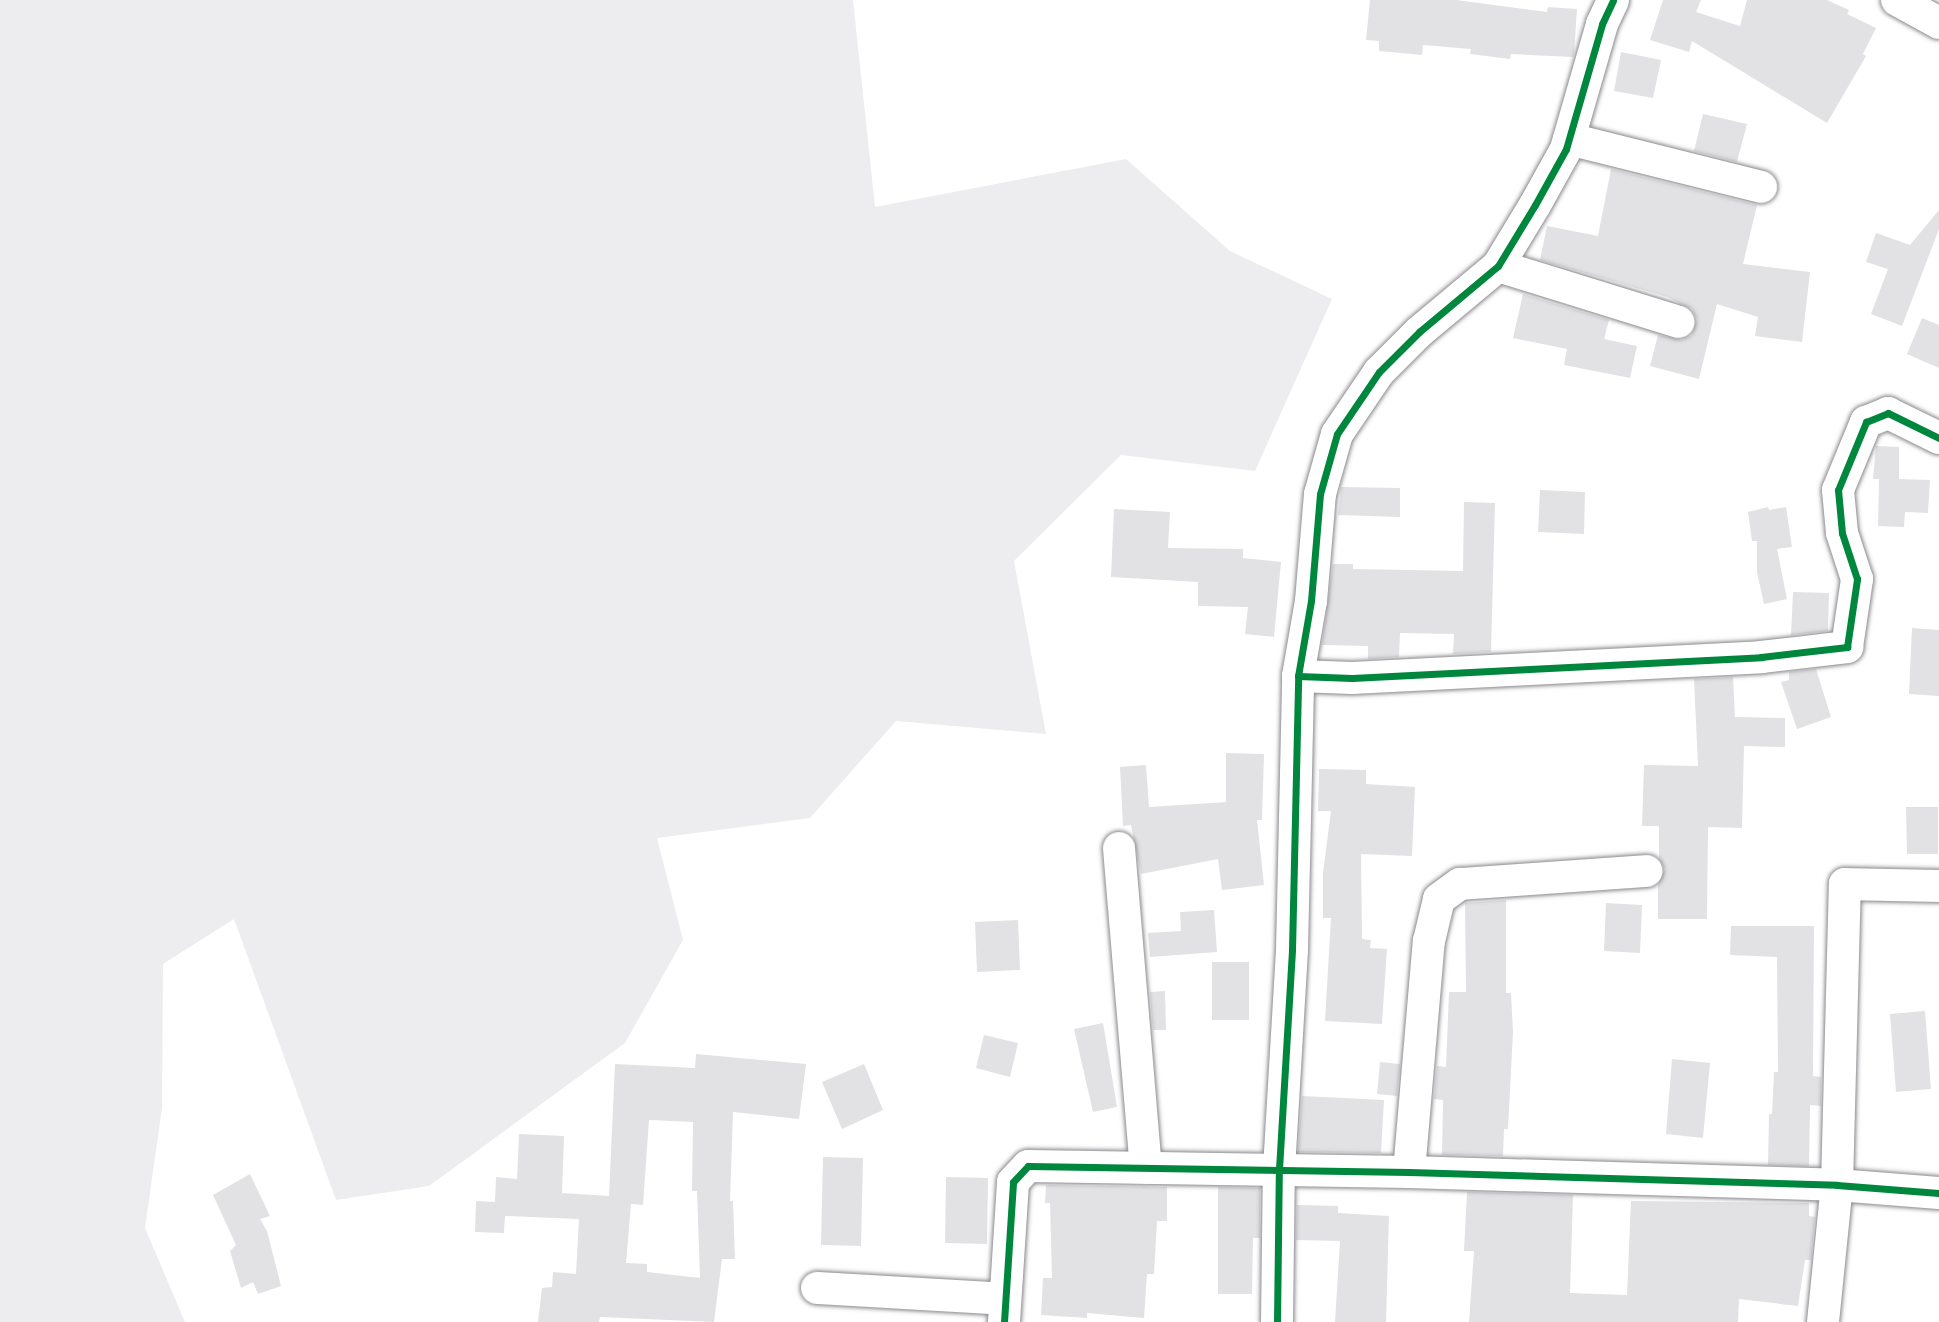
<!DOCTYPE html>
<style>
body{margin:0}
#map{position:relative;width:1939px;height:1322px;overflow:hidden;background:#fff;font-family:"Patrick Hand",sans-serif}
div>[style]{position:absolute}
.green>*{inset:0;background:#ededef}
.building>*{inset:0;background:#e2e2e4}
.roads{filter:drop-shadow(0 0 2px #8a8a8f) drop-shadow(0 0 2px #8a8a8f)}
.minor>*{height:32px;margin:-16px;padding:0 16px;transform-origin:16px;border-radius:16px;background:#fff}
.cycleway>*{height:7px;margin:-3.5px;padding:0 3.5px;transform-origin:3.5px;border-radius:3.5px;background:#00873e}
span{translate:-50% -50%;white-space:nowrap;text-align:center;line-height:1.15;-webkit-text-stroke:5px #fff;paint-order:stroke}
</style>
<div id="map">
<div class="green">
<i style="clip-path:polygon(0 0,853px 0,875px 207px,1126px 159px,1230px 251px,1332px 299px,1255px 471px,1121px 455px,1014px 561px,1046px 734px,896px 721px,810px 818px,657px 838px,683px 940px,625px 1043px,429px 1186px,336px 1200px,234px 919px,163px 964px,162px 1108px,145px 1228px,185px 1322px,0 1322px)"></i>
</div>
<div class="building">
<i style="clip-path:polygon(1370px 0,1456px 0,1547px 12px,1548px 7px,1577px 9px,1574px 54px,1573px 57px,1511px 54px,1510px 59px,1470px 54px,1471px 49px,1423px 45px,1422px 55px,1379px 51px,1379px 41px,1366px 40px)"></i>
<i style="clip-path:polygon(1663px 0,1701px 0,1696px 12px,1740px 26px,1747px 0,1827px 0,1849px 10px,1847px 14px,1876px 28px,1863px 54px,1866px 56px,1827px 123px,1692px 41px,1689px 52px,1650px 40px)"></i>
<i style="clip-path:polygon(1621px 52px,1661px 60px,1653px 98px,1614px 91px)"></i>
<i style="clip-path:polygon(1703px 114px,1747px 124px,1737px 162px,1694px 151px)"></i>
<i style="clip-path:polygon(1611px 169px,1757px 205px,1743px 264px,1810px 272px,1802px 342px,1755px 336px,1758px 317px,1717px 304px,1699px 379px,1650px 366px,1658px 335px,1682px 340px,1692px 335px,1697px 319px,1692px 309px,1667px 297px,1540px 260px,1547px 226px,1598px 236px)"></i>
<i style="clip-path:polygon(1939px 210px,1939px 229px,1902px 326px,1871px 314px,1888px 269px,1866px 262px,1876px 233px,1910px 245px)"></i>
<i style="clip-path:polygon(1523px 294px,1609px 320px,1604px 339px,1637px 346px,1630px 378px,1564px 365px,1567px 349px,1513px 338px)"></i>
<i style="clip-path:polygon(1922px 318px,1939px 325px,1939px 368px,1907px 354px)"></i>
<i style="clip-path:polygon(1876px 446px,1899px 447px,1899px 479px,1930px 480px,1928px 513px,1905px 512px,1904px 527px,1878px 526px,1879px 479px,1873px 479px)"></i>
<i style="clip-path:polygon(1341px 487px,1400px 488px,1400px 517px,1338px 515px)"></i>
<i style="clip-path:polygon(1540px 490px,1585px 492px,1584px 534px,1538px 532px)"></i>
<i style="clip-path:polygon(1464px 502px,1495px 503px,1491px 652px,1453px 654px,1454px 634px,1400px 633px,1399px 657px,1368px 659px,1368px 646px,1322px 645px,1333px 564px,1353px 564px,1353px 569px,1463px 571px)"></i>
<i style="clip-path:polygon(1768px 507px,1769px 510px,1786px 507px,1792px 547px,1777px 549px,1787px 599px,1764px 604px,1757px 572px,1757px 541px,1752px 541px,1748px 512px)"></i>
<i style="clip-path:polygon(1114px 509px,1170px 512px,1168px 548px,1243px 549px,1243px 558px,1281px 562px,1274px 637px,1245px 634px,1248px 607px,1198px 606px,1198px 582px,1111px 577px)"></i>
<i style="clip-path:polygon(1793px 592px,1829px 593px,1828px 631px,1791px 635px)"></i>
<i style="clip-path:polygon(1912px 628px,1939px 630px,1939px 696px,1909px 694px)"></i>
<i style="clip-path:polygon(1816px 669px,1831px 717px,1797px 729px,1781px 682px,1789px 680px,1789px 672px)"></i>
<i style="clip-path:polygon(1733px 677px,1735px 717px,1785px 718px,1785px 747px,1744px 746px,1742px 828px,1708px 827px,1707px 919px,1658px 919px,1658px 885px,1665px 869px,1659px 858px,1659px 826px,1642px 826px,1644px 765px,1698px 766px,1694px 679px)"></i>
<i style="clip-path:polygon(1226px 753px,1264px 754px,1262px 820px,1257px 820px,1264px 885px,1222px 890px,1218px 859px,1141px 874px,1131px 825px,1123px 826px,1120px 767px,1146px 765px,1149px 807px,1226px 802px)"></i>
<i style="clip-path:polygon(1319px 769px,1366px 770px,1366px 784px,1415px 787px,1412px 856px,1361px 854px,1362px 939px,1371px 940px,1370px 948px,1387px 949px,1382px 1024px,1325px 1021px,1331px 918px,1323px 918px,1323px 873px,1331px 811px,1318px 811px)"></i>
<i style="clip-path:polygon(1906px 807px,1938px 807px,1938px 854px,1907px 854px)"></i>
<i style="clip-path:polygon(1506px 900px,1506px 993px,1511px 993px,1513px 1032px,1508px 1129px,1504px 1129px,1503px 1156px,1442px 1155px,1443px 1100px,1434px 1099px,1437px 1066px,1446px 1067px,1449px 992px,1466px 992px,1465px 903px)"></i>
<i style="clip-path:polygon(1606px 903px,1642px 905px,1640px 953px,1604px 951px)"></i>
<i style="clip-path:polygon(1214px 910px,1217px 952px,1150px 957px,1148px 933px,1181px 931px,1180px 912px)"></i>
<i style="clip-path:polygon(1018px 920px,1020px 970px,977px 972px,975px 922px)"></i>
<i style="clip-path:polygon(1731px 926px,1814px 926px,1813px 1076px,1821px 1077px,1821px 1106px,1810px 1105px,1809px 1166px,1768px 1165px,1769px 1114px,1772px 1114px,1774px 1072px,1778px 1072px,1777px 957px,1730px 955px)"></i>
<i style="clip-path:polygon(1212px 962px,1249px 962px,1249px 1020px,1212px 1020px)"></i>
<i style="clip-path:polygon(1165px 991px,1166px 1030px,1153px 1030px,1150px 992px)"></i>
<i style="clip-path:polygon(1925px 1011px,1931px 1089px,1896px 1092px,1890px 1014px)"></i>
<i style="clip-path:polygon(1103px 1023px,1117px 1107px,1093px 1112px,1074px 1029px)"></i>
<i style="clip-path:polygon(984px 1035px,1018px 1043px,1010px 1077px,976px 1068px)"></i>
<i style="clip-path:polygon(evenodd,696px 1054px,806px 1064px,799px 1119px,733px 1112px,730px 1201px,733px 1201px,735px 1259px,722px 1259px,714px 1322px,600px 1317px,599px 1322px,538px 1322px,542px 1288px,552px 1287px,553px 1272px,576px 1274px,579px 1219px,505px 1216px,504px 1233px,475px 1232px,476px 1201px,495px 1202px,496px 1177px,517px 1179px,519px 1134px,564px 1136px,562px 1193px,609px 1196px,615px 1064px,695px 1068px,696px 1054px,649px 1120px,693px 1122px,692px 1191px,697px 1191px,700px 1278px,647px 1272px,647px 1264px,626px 1263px,631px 1204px,643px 1205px,649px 1120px)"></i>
<i style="clip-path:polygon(1672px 1059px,1710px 1063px,1703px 1138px,1666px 1134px)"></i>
<i style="clip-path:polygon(1380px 1062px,1400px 1064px,1397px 1096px,1377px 1094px)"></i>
<i style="clip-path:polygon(864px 1064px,883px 1110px,842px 1129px,822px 1082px)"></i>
<i style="clip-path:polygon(1302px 1096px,1384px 1100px,1381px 1153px,1298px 1152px)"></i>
<i style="clip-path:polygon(823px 1157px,863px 1158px,861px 1246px,821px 1245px)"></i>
<i style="clip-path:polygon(250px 1174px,270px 1216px,260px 1219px,267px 1231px,281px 1286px,258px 1294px,253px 1282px,241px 1288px,230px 1251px,236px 1245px,213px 1195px)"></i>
<i style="clip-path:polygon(946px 1177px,988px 1178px,987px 1244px,945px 1243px)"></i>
<i style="clip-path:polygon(1046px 1185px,1167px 1187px,1167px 1221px,1157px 1221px,1154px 1274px,1147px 1274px,1144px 1318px,1087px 1313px,1087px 1318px,1041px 1315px,1043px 1278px,1052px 1278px,1050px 1203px,1045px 1203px)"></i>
<i style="clip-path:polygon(1218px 1187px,1260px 1188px,1260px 1238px,1253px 1238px,1252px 1294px,1218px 1294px)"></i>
<i style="clip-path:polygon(1467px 1192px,1573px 1195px,1570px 1293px,1627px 1295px,1631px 1201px,1809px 1203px,1809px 1216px,1815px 1217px,1811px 1260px,1805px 1260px,1798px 1306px,1739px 1299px,1738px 1322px,1469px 1322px,1474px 1251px,1464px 1251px)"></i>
<i style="clip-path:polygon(1297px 1205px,1338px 1206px,1338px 1213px,1389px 1216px,1386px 1322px,1335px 1322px,1340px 1241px,1296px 1240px)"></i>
</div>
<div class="roads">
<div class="minor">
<i style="left:1897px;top:0;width:48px;rotate:28.7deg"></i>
<i style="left:1569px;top:139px;width:198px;rotate:14deg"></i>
<i style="left:1498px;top:266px;width:189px;rotate:17.2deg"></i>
<i style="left:1298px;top:676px;width:54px;rotate:2.1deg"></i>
<i style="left:1352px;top:678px;width:410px;rotate:-2.9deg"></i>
<i style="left:1761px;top:657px;width:87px;rotate:-6.6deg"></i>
<i style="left:1847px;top:647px;width:69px;rotate:-81.6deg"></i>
<i style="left:1857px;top:579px;width:48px;rotate:-108.1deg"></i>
<i style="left:1842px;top:533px;width:43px;rotate:-95.3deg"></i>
<i style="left:1838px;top:490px;width:74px;rotate:-67.6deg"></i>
<i style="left:1866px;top:422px;width:24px;rotate:-22deg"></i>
<i style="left:1888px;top:413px;width:57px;rotate:26.1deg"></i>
<i style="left:1119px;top:848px;width:321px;rotate:85.2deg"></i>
<i style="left:1409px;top:1172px;width:232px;rotate:-85.1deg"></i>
<i style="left:1429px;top:941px;width:43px;rotate:-76.6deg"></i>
<i style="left:1439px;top:899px;width:26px;rotate:-36deg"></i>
<i style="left:1460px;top:884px;width:187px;rotate:-4deg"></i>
<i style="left:817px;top:1288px;width:188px;rotate:3.3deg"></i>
<i style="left:1004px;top:1322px;width:140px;rotate:-86.3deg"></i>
<i style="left:1013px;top:1182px;width:22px;rotate:-47deg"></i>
<i style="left:1028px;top:1166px;width:381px;rotate:0.9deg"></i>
<i style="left:1409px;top:1172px;width:428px;rotate:1.7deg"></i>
<i style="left:1837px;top:1185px;width:102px;rotate:4.5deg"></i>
<i style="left:1277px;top:1322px;width:153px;rotate:-89.3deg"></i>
<i style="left:1279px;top:1169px;width:219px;rotate:-86.6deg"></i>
<i style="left:1292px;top:950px;width:274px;rotate:-88.7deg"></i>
<i style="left:1298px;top:676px;width:76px;rotate:-80.2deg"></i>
<i style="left:1311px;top:601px;width:107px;rotate:-85.2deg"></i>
<i style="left:1320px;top:494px;width:62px;rotate:-74.2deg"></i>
<i style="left:1337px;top:434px;width:75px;rotate:-55.9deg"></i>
<i style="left:1379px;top:372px;width:57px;rotate:-45deg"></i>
<i style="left:1419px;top:332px;width:103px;rotate:-39.9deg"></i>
<i style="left:1498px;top:266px;width:71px;rotate:-58.8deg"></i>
<i style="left:1535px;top:205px;width:64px;rotate:-61deg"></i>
<i style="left:1566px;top:149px;width:130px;rotate:-73.9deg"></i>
<i style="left:1602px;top:24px;width:26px;rotate:-65deg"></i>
<i style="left:1823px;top:1322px;width:138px;rotate:-84.2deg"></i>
<i style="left:1837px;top:1185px;width:301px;rotate:-88.5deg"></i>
<i style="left:1845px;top:884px;width:94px;rotate:1.2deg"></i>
</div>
</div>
<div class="cycleway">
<i style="left:1298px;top:676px;width:54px;rotate:2.1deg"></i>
<i style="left:1352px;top:678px;width:410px;rotate:-2.9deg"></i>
<i style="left:1761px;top:657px;width:87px;rotate:-6.6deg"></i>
<i style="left:1847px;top:647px;width:69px;rotate:-81.6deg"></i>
<i style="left:1857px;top:579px;width:48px;rotate:-108.1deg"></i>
<i style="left:1842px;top:533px;width:43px;rotate:-95.3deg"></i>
<i style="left:1838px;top:490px;width:74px;rotate:-67.6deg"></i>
<i style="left:1866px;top:422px;width:24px;rotate:-22deg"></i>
<i style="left:1888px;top:413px;width:57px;rotate:26.1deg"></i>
<i style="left:1004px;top:1322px;width:140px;rotate:-86.3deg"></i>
<i style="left:1013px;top:1182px;width:22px;rotate:-47deg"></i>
<i style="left:1028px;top:1166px;width:381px;rotate:0.9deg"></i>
<i style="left:1409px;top:1172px;width:428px;rotate:1.7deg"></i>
<i style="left:1837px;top:1185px;width:102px;rotate:4.5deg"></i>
<i style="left:1277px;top:1322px;width:153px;rotate:-89.3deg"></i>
<i style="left:1279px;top:1169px;width:219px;rotate:-86.6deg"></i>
<i style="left:1292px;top:950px;width:274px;rotate:-88.7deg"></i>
<i style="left:1298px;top:676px;width:76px;rotate:-80.2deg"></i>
<i style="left:1311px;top:601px;width:107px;rotate:-85.2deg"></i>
<i style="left:1320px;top:494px;width:62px;rotate:-74.2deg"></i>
<i style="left:1337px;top:434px;width:75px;rotate:-55.9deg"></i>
<i style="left:1379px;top:372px;width:57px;rotate:-45deg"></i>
<i style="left:1419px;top:332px;width:103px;rotate:-39.9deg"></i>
<i style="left:1498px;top:266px;width:71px;rotate:-58.8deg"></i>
<i style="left:1535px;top:205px;width:64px;rotate:-61deg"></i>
<i style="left:1566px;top:149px;width:130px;rotate:-73.9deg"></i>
<i style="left:1602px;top:24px;width:26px;rotate:-65deg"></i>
</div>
</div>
